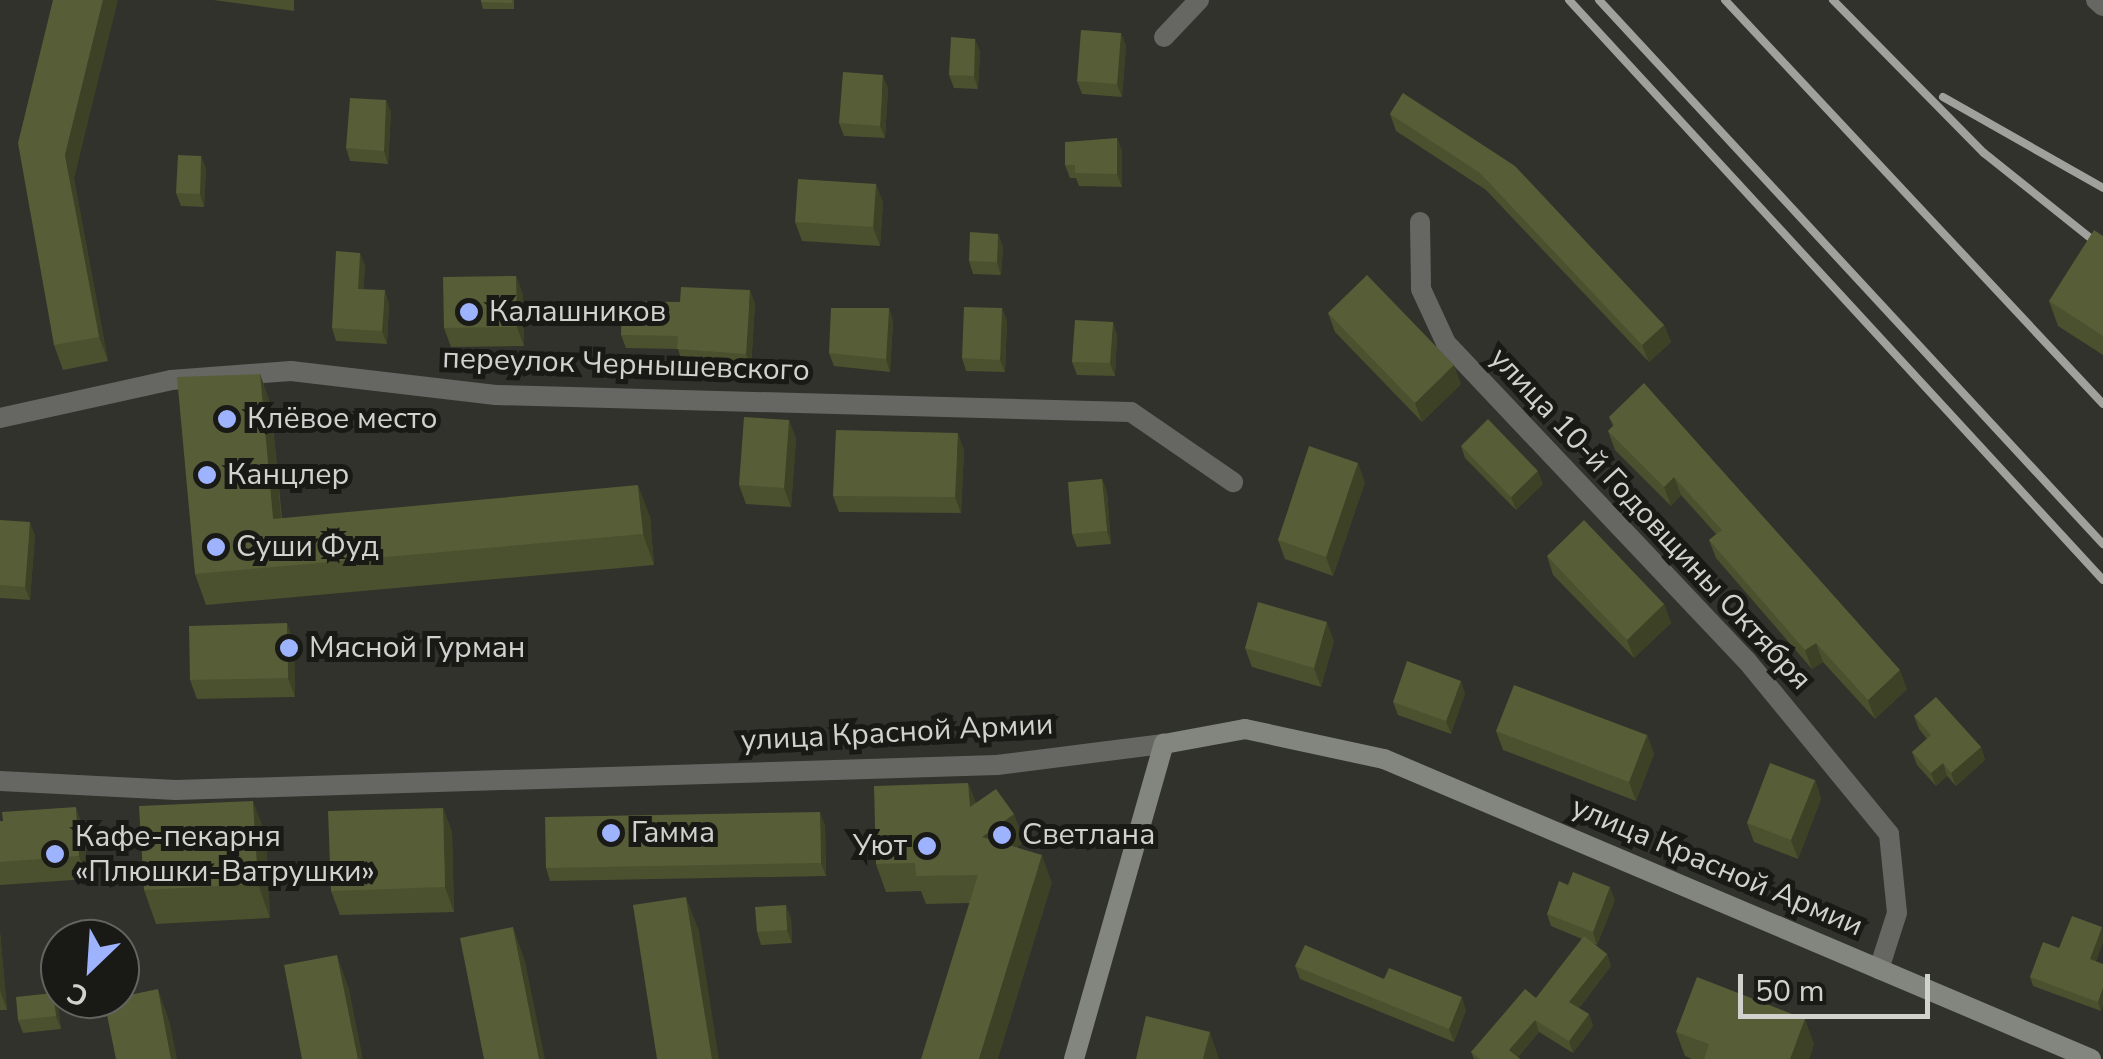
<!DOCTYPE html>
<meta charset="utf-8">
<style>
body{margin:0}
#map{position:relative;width:2103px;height:1059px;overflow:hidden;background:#30322b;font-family:"Nunito Sans",sans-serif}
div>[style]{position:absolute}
.street>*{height:20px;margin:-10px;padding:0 10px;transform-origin:10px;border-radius:10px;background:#666763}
.secondary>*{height:20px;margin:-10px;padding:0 10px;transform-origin:10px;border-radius:10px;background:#83857f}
.rail>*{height:8px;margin:-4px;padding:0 4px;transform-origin:4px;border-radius:4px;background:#a0a19c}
.wall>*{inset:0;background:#4b502f}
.shaded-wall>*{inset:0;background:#3d4126}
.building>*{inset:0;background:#575d37}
.dots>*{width:28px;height:28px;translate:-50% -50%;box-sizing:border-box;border:5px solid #191916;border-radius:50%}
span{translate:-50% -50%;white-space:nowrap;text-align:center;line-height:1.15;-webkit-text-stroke:10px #191916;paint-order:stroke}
.poi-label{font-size:30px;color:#d1d2ce}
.left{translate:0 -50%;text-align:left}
.right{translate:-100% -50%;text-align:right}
.street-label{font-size:30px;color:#d1d2ce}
.north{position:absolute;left:40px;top:919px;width:100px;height:100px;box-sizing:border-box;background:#191916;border:2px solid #636360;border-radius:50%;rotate:205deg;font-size:28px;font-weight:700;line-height:40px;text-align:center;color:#d1d2ce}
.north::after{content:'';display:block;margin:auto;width:35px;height:45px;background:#9eb3fd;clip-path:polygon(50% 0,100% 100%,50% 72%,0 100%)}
.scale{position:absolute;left:1738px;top:974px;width:192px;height:45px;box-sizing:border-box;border:5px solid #d1d2ce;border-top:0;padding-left:12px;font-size:30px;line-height:35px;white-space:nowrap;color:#d1d2ce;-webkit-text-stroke:8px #191916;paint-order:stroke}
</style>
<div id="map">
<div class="street">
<i style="left:2096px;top:0;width:9px;rotate:41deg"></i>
<i style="left:1164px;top:37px;width:51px;rotate:-46.6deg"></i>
<i style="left:1420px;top:222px;width:67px;rotate:89.1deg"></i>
<i style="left:1421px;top:289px;width:60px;rotate:65.2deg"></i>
<i style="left:1446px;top:343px;width:438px;rotate:46.6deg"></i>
<i style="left:1747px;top:661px;width:224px;rotate:50.6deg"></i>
<i style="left:1889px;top:834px;width:79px;rotate:84.2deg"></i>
<i style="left:1897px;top:913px;width:59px;rotate:107.8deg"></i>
<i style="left:0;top:418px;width:175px;rotate:-12.5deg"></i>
<i style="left:171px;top:380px;width:120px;rotate:-4.3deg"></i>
<i style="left:291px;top:371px;width:206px;rotate:6.7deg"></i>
<i style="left:496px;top:395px;width:635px;rotate:1.53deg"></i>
<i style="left:1131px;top:412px;width:124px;rotate:34.5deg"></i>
<i style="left:0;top:781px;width:176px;rotate:2.9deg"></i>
<i style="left:176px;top:790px;width:821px;rotate:-1.74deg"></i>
<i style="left:997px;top:765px;width:168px;rotate:-7.2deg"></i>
</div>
<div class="secondary">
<i style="left:1074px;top:1059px;width:328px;rotate:-74.1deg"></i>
<i style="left:1164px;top:744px;width:82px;rotate:-10.5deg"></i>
<i style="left:1245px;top:729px;width:142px;rotate:12.2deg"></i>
<i style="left:1384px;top:759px;width:768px;rotate:22.99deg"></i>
</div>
<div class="rail">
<i style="left:1569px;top:0;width:788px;rotate:47.36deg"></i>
<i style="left:1599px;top:0;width:742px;rotate:47.19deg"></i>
<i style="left:1725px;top:0;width:553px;rotate:46.9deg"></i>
<i style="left:1833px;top:0;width:215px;rotate:45.4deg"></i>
<i style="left:1984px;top:153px;width:152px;rotate:38.6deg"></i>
<i style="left:1943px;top:97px;width:184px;rotate:29.6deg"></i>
</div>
<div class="wall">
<i style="clip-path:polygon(213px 0,294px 0,294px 11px)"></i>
<i style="clip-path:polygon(514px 0,514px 9px,483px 9px,481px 2px)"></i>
<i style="clip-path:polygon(1121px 33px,1126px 46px,1122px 97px,1082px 94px,1077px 81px)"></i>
<i style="clip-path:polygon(975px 39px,980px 52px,978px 89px,954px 88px,949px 75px)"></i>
<i style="clip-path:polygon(888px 88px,885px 138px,844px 136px,839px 123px)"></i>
<i style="clip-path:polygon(1403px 93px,1664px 325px,1671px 342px,1649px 362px,1486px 190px,1396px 131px,1390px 114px)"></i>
<i style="clip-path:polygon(386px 100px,391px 112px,388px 164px,350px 161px,346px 148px)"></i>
<i style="clip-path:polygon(1117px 138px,1122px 151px,1122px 187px,1079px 186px,1076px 178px,1070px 178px,1065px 165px)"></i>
<i style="clip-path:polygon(201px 156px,206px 169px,204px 207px,181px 206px,176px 193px)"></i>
<i style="clip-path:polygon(74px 179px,108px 361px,63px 370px,54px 345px)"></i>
<i style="clip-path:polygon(876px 184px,883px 203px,880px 246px,802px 241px,795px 222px)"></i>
<i style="clip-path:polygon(998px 234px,1003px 247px,1001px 275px,973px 274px,969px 261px)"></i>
<i style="clip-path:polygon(2103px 236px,2103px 355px,2058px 326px,2049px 301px)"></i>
<i style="clip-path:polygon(360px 253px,365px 266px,363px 289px,389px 303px,387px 344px,336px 341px,332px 328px)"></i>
<i style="clip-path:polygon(516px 276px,523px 295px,524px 346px,451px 347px,444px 328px)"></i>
<i style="clip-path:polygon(755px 303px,751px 367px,682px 361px,678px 349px,626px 348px,621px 335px)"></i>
<i style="clip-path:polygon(889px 308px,893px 321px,890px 372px,834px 366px,829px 353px)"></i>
<i style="clip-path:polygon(1002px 308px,1007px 321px,1005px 372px,966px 371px,962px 358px)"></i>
<i style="clip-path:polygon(1328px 313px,1461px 384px,1422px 422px,1335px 332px)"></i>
<i style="clip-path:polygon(1113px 322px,1117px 335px,1115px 376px,1077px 375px,1072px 362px)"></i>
<i style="clip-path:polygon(260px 374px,271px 406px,282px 518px,650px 516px,654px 565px,206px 605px,195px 574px)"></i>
<i style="clip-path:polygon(1609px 417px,1907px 689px,1875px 719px,1823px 662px,1812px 669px,1716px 558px,1709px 540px,1716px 534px,1681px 495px,1671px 506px,1615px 450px,1608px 431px,1613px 426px)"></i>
<i style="clip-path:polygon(789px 420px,796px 439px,791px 507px,746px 504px,739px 485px)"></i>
<i style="clip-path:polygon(1461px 446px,1543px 484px,1516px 510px,1465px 458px)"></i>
<i style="clip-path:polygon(964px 450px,961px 513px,839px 512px,833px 496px)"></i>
<i style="clip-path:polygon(1102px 479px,1107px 492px,1111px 544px,1077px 547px,1072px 534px)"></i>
<i style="clip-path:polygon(1365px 482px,1333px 576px,1285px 559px,1278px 540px)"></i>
<i style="clip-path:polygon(0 520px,35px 535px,30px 600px,0 598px)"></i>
<i style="clip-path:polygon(1547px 556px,1664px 604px,1671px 623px,1634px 658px,1553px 575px)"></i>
<i style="clip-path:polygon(1334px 641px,1321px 687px,1252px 667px,1245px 648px)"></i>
<i style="clip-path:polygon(294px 642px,295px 697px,197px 699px,190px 680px)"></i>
<i style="clip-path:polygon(1465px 693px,1451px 734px,1398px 715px,1393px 702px)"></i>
<i style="clip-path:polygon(1914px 716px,1981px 747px,1985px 760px,1956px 786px,1947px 776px,1936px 786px,1917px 765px,1912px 752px,1927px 739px,1919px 729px)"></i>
<i style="clip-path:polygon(1496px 731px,1647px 735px,1654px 754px,1636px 801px,1503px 750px)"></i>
<i style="clip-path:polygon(1815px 780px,1821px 799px,1798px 859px,1754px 842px,1747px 823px)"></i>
<i style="clip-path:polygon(968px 783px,976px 803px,1014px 814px,1024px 842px,1017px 847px,1052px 883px,969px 903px,926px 904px,921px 891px,886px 892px,876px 864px)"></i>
<i style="clip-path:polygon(443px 808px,452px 832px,454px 912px,340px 915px,331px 891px)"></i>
<i style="clip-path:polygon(0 821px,84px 830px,88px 879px,0 885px)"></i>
<i style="clip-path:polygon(825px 825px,826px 876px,550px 881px,546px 868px)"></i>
<i style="clip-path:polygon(266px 835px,270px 918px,156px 924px,144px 890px)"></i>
<i style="clip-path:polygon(1615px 900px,1597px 945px,1592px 943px,1607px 954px,1611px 966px,1579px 1008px,1589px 1014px,1593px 1026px,1573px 1053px,1539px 1032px,1518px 1057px,1520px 1059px,1474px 1059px,1471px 1052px,1536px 998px,1582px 939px,1551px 926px,1547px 914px)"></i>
<i style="clip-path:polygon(791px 918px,792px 943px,761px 945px,757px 932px)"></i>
<i style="clip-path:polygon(2102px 927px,2103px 942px,2096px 961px,2101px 1011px,2033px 986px,2030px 977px,2059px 948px)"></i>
<i style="clip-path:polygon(0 932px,7px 1010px,0 1010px)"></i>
<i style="clip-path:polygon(1295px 966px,1384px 979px,1466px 1010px,1454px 1042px,1300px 979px)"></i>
<i style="clip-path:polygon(53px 993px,58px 1006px,61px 1029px,23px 1033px,18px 1020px)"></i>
<i style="clip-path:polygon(1676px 1032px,1814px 1044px,1809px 1059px,1692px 1059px,1685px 1056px)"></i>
</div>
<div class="shaded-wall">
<i style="clip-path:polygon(103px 0,118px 0,74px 179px,108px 361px,99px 337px,65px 155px)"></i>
<i style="clip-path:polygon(1121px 33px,1126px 46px,1122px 97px,1117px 84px)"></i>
<i style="clip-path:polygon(975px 39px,980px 52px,978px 89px,974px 76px)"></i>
<i style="clip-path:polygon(883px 75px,888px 88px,885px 138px,880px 126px)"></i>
<i style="clip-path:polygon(386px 100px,391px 112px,388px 164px,384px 151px)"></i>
<i style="clip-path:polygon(1117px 138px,1122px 151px,1122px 187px,1117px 174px)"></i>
<i style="clip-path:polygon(201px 156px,206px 169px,204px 207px,200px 194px)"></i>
<i style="clip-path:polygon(876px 184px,883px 203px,880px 246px,873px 227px)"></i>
<i style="clip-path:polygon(998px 234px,1003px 247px,1001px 275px,997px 262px)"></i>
<i style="clip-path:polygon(360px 253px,365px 266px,363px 302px,358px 289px)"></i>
<i style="clip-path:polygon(516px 276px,523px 295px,524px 346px,517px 327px)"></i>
<i style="clip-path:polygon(385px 290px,389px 303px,387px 344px,382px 331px)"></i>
<i style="clip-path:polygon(750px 290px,755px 303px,751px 367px,746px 354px)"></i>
<i style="clip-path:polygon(889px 308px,893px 321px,890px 372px,886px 359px)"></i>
<i style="clip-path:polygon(1002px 308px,1007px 321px,1005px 372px,1000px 360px)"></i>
<i style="clip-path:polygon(1113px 322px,1117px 335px,1115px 376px,1110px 363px)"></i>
<i style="clip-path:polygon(1664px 325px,1671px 342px,1649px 362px,1642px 345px)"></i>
<i style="clip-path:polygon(1454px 365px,1461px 384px,1422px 422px,1415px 403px)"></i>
<i style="clip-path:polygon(260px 374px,271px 406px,284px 550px,273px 519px)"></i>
<i style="clip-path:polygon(789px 420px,796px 439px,791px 507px,784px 488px)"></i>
<i style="clip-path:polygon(958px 433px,964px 450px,961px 513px,955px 497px)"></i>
<i style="clip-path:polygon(1358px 463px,1365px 482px,1333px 576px,1326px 557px)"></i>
<i style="clip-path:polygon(1538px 471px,1543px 484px,1516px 510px,1511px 497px)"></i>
<i style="clip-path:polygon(1674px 477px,1681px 495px,1671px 506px,1664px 487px)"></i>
<i style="clip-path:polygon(1102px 479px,1107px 492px,1111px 544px,1107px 531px)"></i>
<i style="clip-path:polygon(638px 485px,650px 516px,654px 565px,643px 534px)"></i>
<i style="clip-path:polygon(30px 522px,35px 535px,30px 600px,25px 587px)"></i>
<i style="clip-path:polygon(1664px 604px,1671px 623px,1634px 658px,1627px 640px)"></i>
<i style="clip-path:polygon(1327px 622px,1334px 641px,1321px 687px,1314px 668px)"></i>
<i style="clip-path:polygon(287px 623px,294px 642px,295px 697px,288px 678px)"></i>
<i style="clip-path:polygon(1816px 643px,1823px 662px,1812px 669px,1805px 650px)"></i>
<i style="clip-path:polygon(1900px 670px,1907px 689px,1875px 719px,1868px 700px)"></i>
<i style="clip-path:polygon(1461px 681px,1465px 693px,1451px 734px,1446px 721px)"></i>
<i style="clip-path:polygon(1647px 735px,1654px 754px,1636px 801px,1629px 782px)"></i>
<i style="clip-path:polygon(1981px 747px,1985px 760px,1956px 786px,1951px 773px)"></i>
<i style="clip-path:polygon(1943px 763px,1947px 776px,1936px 786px,1931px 773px)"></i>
<i style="clip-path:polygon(1815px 780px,1821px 799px,1798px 859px,1791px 840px)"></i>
<i style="clip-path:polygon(968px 783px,979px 811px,970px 807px)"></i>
<i style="clip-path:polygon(253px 801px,266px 835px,270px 918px,258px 884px)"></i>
<i style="clip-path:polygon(76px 807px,84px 830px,88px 879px,79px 856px)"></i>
<i style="clip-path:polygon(443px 808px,452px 832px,454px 912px,445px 887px)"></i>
<i style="clip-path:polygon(820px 812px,825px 825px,826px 876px,821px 863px)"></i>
<i style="clip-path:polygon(1014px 814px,1024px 842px,993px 865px,982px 837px)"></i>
<i style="clip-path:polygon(1042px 855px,1052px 883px,998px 1059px,979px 1059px)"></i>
<i style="clip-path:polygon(1610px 887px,1615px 900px,1597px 945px,1593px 932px)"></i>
<i style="clip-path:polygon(686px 897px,699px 931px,719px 1059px,712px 1059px)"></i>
<i style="clip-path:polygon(786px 905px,791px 918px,792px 943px,787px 930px)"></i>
<i style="clip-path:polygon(513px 927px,525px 961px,545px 1059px,539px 1059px)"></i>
<i style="clip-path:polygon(2102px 927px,2103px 942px,2093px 968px,2090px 959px)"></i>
<i style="clip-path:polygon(0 932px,7px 1010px,0 991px)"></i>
<i style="clip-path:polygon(1607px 954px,1611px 966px,1574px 1014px,1569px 1002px)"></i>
<i style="clip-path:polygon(337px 955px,349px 989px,363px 1059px,358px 1059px)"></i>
<i style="clip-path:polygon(2103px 988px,2103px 1005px,2101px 1011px,2098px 1002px)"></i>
<i style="clip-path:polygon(158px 989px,170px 1023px,177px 1059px,171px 1059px)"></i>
<i style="clip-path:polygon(53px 993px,58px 1006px,61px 1029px,56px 1016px)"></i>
<i style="clip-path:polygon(1462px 997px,1466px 1010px,1454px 1042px,1449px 1029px)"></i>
<i style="clip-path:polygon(1589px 1014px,1593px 1026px,1573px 1053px,1569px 1041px)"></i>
<i style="clip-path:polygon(1805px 1019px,1814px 1044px,1809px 1059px,1790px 1059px)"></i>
<i style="clip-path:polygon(1535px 1020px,1539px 1032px,1516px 1059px,1509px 1050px)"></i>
<i style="clip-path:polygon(1210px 1032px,1219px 1059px,1203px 1059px)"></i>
</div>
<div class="building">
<i style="clip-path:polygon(53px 0,103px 0,65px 155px,99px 337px,54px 345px,18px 143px)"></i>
<i style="clip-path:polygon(481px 0,512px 0,512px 3px,481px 2px)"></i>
<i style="clip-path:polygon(1081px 30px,1121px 33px,1117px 84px,1077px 81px)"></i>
<i style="clip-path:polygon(951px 37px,975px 39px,974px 76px,949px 75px)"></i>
<i style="clip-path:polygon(843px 72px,883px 75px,880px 126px,839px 123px)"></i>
<i style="clip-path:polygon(1403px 93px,1515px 166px,1664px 325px,1642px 345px,1480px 173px,1390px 114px)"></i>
<i style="clip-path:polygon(350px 98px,386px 100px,384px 151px,346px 148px)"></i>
<i style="clip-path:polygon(1117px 138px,1117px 174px,1075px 173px,1075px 165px,1065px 165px,1065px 142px)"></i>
<i style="clip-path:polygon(178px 155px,201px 156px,200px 194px,176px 193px)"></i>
<i style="clip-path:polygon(798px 179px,876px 184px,873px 227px,795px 222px)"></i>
<i style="clip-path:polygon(2094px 230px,2103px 236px,2103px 336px,2049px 301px)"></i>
<i style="clip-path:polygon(970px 232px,998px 234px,997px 262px,969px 261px)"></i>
<i style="clip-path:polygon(336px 251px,360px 253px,358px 289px,385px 290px,382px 331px,332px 328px)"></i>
<i style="clip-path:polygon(1367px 275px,1454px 365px,1415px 403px,1328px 313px)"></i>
<i style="clip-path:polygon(516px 276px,517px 327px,444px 328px,443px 277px)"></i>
<i style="clip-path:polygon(681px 287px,750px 290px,746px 354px,677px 349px,678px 336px,621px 335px,622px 301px,680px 302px)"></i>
<i style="clip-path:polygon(964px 307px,1002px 308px,1000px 360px,962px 358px)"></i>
<i style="clip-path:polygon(831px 308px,889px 308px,886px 359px,829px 353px)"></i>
<i style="clip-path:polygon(1075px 320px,1113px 322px,1110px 363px,1072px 362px)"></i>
<i style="clip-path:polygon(260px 374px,273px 519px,638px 485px,643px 534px,195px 574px,177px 377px)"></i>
<i style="clip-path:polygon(1644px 383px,1900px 670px,1868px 700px,1816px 643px,1805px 650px,1709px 540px,1722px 530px,1674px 477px,1664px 487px,1608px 431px,1614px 425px,1609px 417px)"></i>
<i style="clip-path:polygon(744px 417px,789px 420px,784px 488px,739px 485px)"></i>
<i style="clip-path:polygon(1488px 419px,1538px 471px,1511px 497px,1461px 446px)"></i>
<i style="clip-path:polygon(836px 430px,958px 433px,955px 497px,833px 496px)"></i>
<i style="clip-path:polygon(1309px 446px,1358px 463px,1326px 557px,1278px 540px)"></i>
<i style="clip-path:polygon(1102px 479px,1107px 531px,1072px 534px,1068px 482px)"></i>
<i style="clip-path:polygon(0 520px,30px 522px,25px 587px,0 585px)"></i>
<i style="clip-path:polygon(1584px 520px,1664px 604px,1627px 640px,1547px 556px)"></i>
<i style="clip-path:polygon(1258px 602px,1327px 622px,1314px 668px,1245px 648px)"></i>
<i style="clip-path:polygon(287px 623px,288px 678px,190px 680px,189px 626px)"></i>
<i style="clip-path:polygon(1407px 661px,1461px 681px,1446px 721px,1393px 702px)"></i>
<i style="clip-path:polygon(1514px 685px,1647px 735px,1629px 782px,1496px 731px)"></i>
<i style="clip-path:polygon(1936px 697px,1981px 747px,1951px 773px,1943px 763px,1931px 773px,1912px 752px,1931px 735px,1914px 716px)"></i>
<i style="clip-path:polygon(1770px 763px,1815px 780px,1791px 840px,1747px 823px)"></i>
<i style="clip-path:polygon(968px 783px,970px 807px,996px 789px,1014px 814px,982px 837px,1042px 855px,979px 1059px,921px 1059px,978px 875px,916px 876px,915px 863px,876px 864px,874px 786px)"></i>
<i style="clip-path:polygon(253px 801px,258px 884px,144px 890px,139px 806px)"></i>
<i style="clip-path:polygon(76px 807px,79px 856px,0 862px,0 821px,3px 821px,2px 812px)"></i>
<i style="clip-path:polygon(443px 808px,445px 887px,331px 891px,328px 811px)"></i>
<i style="clip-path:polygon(820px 812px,821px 863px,546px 868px,545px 817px)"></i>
<i style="clip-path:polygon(1573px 872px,1610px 887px,1593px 932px,1547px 914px,1559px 881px,1568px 885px)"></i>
<i style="clip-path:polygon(686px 897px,712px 1059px,657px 1059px,633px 905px)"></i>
<i style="clip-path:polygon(786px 905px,787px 930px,757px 932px,755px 907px)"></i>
<i style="clip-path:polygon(2072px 916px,2102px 927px,2090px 959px,2103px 964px,2103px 988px,2098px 1002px,2030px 977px,2043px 942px,2059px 948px)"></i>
<i style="clip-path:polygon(513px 927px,539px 1059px,484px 1059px,460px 938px)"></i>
<i style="clip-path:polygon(1584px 936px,1607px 954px,1569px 1002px,1589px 1014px,1569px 1041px,1535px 1020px,1509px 1050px,1520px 1059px,1480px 1059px,1471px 1052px,1525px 989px,1536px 998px)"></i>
<i style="clip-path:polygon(1305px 945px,1384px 979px,1389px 968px,1462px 997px,1449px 1029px,1295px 966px)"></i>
<i style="clip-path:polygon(337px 955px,358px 1059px,302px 1059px,284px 965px)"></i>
<i style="clip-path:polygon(1697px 977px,1805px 1019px,1790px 1059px,1704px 1059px,1709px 1044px,1676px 1032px)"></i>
<i style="clip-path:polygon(158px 989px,171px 1059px,116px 1059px,104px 1000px,120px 999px,120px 997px)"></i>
<i style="clip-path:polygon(53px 993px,56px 1016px,18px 1020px,16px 997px)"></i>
<i style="clip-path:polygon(1146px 1016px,1210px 1032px,1203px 1059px,1136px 1059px)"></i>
</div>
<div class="dots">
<i style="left:469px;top:312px;background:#9eb3fd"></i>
<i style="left:227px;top:419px;background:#9eb3fd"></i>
<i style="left:207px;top:475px;background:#9eb3fd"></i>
<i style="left:216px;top:547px;background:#9eb3fd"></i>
<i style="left:289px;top:648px;background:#9eb3fd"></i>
<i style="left:611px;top:833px;background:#9eb3fd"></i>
<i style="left:1002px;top:835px;background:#9eb3fd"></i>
<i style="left:927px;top:846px;background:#9eb3fd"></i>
<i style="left:55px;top:854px;background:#9eb3fd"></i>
</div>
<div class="poi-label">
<span class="left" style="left:489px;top:312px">Калашников</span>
<span class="left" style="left:247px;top:419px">Клёвое место</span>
<span class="left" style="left:227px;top:475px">Канцлер</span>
<span class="left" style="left:236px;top:547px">Суши Фуд</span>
<span class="left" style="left:309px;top:648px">Мясной Гурман</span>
<span class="left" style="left:631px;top:833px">Гамма</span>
<span class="left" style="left:1022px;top:835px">Светлана</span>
<span class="left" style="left:75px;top:854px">Кафе-пекарня<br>«Плюшки-Ватрушки»</span>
<span class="right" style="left:907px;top:846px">Уют</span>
</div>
<div class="street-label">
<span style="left:626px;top:365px;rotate:2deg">переулок Чернышевского</span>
<span style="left:1650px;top:519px;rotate:47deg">улица 10-й Годовщины Октября</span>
<span style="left:897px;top:733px;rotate:-3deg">улица Красной Армии</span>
<span style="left:1717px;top:867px;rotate:23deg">улица Красной Армии</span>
</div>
<div class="north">С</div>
<div class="scale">50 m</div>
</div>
